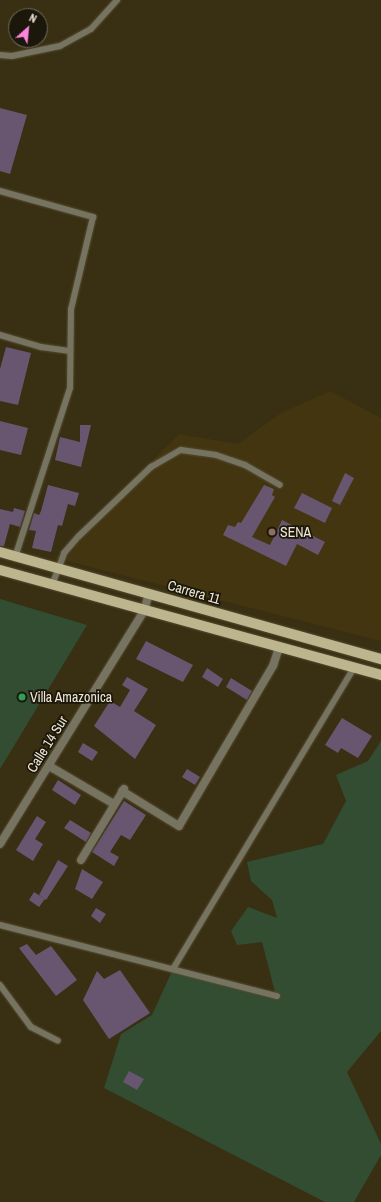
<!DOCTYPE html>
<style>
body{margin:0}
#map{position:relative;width:381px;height:1202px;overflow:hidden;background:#392f12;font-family:"Archivo Narrow",sans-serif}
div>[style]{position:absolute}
.built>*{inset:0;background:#423510}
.green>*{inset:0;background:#324d32}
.building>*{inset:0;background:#685670}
.roads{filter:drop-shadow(0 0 1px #564c32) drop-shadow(0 0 1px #564c32)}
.service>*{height:6px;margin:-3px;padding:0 3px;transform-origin:3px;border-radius:3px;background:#767360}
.minor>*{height:8px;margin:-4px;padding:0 4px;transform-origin:4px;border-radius:4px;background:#767360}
.primary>*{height:10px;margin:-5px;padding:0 5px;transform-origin:5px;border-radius:5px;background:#bdb58e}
.dots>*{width:11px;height:11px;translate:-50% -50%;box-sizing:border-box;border:2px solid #1c170b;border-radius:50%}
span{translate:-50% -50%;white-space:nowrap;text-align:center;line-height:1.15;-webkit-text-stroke:3.5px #1c170b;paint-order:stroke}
.poi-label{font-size:14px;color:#eee7d7}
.left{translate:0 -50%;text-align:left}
.street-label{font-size:14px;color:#eee7d7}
.north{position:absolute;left:8px;top:8px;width:40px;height:40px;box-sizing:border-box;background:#1c170b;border:1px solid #706a5d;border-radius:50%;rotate:27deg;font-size:11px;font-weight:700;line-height:16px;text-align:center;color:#eee7d7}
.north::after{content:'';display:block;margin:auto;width:14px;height:18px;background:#fe85df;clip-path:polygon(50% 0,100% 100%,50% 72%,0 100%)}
</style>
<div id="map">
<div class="built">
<i style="clip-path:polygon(330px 391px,381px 418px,381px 641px,55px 558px,179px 434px,238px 444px,281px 413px)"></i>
</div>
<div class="green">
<i style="clip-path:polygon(0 599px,87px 625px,0 769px)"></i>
<i style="clip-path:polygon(381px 741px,381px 1031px,347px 1072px,381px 1144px,381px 1155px,354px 1202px,325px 1202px,104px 1088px,121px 1034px,152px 1015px,173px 969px,276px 996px,262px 942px,237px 945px,231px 931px,248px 907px,277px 918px,272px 900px,251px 881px,247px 862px,323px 844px,346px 801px,336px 775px,368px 761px)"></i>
</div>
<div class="building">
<i style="clip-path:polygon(0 108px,27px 115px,10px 174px,0 171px)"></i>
<i style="clip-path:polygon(6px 347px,31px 353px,18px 405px,0 401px,0 369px)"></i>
<i style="clip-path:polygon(0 421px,28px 428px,21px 455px,0 450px)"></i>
<i style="clip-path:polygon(80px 425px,91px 425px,81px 467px,55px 460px,60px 437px,80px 442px)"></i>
<i style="clip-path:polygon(345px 473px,354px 478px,340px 505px,332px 501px)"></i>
<i style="clip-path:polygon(48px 485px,79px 493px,75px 506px,68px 504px,62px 526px,58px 525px,51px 552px,32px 548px,36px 531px,29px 530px,34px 513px,39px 515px,41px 511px)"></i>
<i style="clip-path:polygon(264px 485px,274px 489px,272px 495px,275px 497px,252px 537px,270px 545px,282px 520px,325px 542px,318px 555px,297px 544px,286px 566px,223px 535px,228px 525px,235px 527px,238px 522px,241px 523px)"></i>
<i style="clip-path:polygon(302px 493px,332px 508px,325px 523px,294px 508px)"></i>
<i style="clip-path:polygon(14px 508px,25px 511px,20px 527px,10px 524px,4px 546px,0 546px,0 509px,13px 512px)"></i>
<i style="clip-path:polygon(146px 641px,193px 665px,183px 682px,136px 659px)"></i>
<i style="clip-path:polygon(207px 668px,223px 679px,218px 687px,202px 677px)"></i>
<i style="clip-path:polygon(127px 677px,148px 689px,134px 711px,156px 725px,135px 759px,94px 726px,110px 701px,120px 707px,130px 690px,122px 685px)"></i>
<i style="clip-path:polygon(231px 678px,252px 691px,247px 700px,226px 687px)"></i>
<i style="clip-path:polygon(342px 718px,372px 736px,358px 758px,341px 748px,338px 753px,325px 745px)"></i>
<i style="clip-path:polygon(83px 743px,98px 752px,92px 761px,78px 752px)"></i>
<i style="clip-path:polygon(187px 769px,200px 777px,195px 785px,182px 777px)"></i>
<i style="clip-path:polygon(58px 780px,81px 795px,75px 805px,52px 790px)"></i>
<i style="clip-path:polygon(124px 801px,146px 815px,130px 840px,121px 835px,110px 852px,119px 857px,114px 866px,92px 852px)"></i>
<i style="clip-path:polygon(37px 816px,46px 822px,35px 839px,43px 844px,33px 861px,16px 850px)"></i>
<i style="clip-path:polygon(70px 820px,91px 833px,86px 842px,64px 828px)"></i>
<i style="clip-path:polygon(58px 860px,68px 866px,46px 900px,39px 895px)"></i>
<i style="clip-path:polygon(82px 869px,103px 882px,92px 899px,75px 889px)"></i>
<i style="clip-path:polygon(34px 892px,45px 899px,39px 907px,29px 900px)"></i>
<i style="clip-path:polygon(96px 908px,106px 914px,100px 923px,91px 916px)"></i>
<i style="clip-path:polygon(27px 944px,36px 955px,51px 946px,77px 980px,56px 996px,19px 948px)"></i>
<i style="clip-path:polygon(120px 970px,150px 1013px,109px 1039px,83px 1000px,97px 971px,104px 979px)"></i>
<i style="clip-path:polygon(129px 1071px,144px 1079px,137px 1090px,123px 1082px)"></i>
</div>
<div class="roads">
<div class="service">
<i style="left:0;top:55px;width:12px;rotate:5deg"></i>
<i style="left:12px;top:56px;width:49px;rotate:-11.8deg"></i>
<i style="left:60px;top:46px;width:35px;rotate:-29deg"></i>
<i style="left:91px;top:29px;width:39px;rotate:-48deg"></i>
<i style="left:0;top:191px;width:97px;rotate:15.6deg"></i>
<i style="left:93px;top:217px;width:95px;rotate:103.4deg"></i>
<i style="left:71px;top:309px;width:79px;rotate:90.7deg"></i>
<i style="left:70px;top:388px;width:178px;rotate:108deg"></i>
<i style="left:0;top:335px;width:43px;rotate:16.3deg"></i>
<i style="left:41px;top:347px;width:28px;rotate:8deg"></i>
<i style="left:52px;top:585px;width:34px;rotate:-69deg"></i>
<i style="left:64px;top:553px;width:23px;rotate:-49deg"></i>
<i style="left:79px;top:536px;width:100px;rotate:-43.8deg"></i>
<i style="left:151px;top:467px;width:34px;rotate:-30deg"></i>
<i style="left:181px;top:450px;width:35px;rotate:8deg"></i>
<i style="left:216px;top:455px;width:31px;rotate:19deg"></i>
<i style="left:245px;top:465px;width:40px;rotate:29.7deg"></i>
<i style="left:0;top:925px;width:286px;rotate:14.4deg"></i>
<i style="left:173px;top:969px;width:351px;rotate:-59deg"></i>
<i style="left:0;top:985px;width:52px;rotate:53.6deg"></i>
<i style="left:31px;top:1027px;width:30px;rotate:27deg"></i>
</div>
<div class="minor">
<i style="left:49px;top:766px;width:75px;rotate:30.3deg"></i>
<i style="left:122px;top:791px;width:67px;rotate:31.6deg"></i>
<i style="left:179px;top:826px;width:186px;rotate:-59.6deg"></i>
<i style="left:273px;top:666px;width:19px;rotate:-72deg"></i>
<i style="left:0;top:844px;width:274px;rotate:-58.3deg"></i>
<i style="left:144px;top:611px;width:18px;rotate:-74deg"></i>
<i style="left:81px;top:860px;width:83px;rotate:-58.8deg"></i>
</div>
<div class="primary">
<i style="left:0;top:552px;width:396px;rotate:15.7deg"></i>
<i style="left:0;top:570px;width:395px;rotate:15.4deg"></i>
</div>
</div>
<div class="dots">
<i style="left:272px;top:532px;background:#8d6e63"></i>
<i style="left:22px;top:697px;background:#2e9e5b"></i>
</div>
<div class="poi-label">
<span class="left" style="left:280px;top:532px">SENA</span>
<span class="left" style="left:30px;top:697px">Villa Amazonica</span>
</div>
<div class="street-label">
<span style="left:194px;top:592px;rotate:16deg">Carrera 11</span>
<span style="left:47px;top:744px;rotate:-58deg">Calle 14 Sur</span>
</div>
<div class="north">N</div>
</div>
